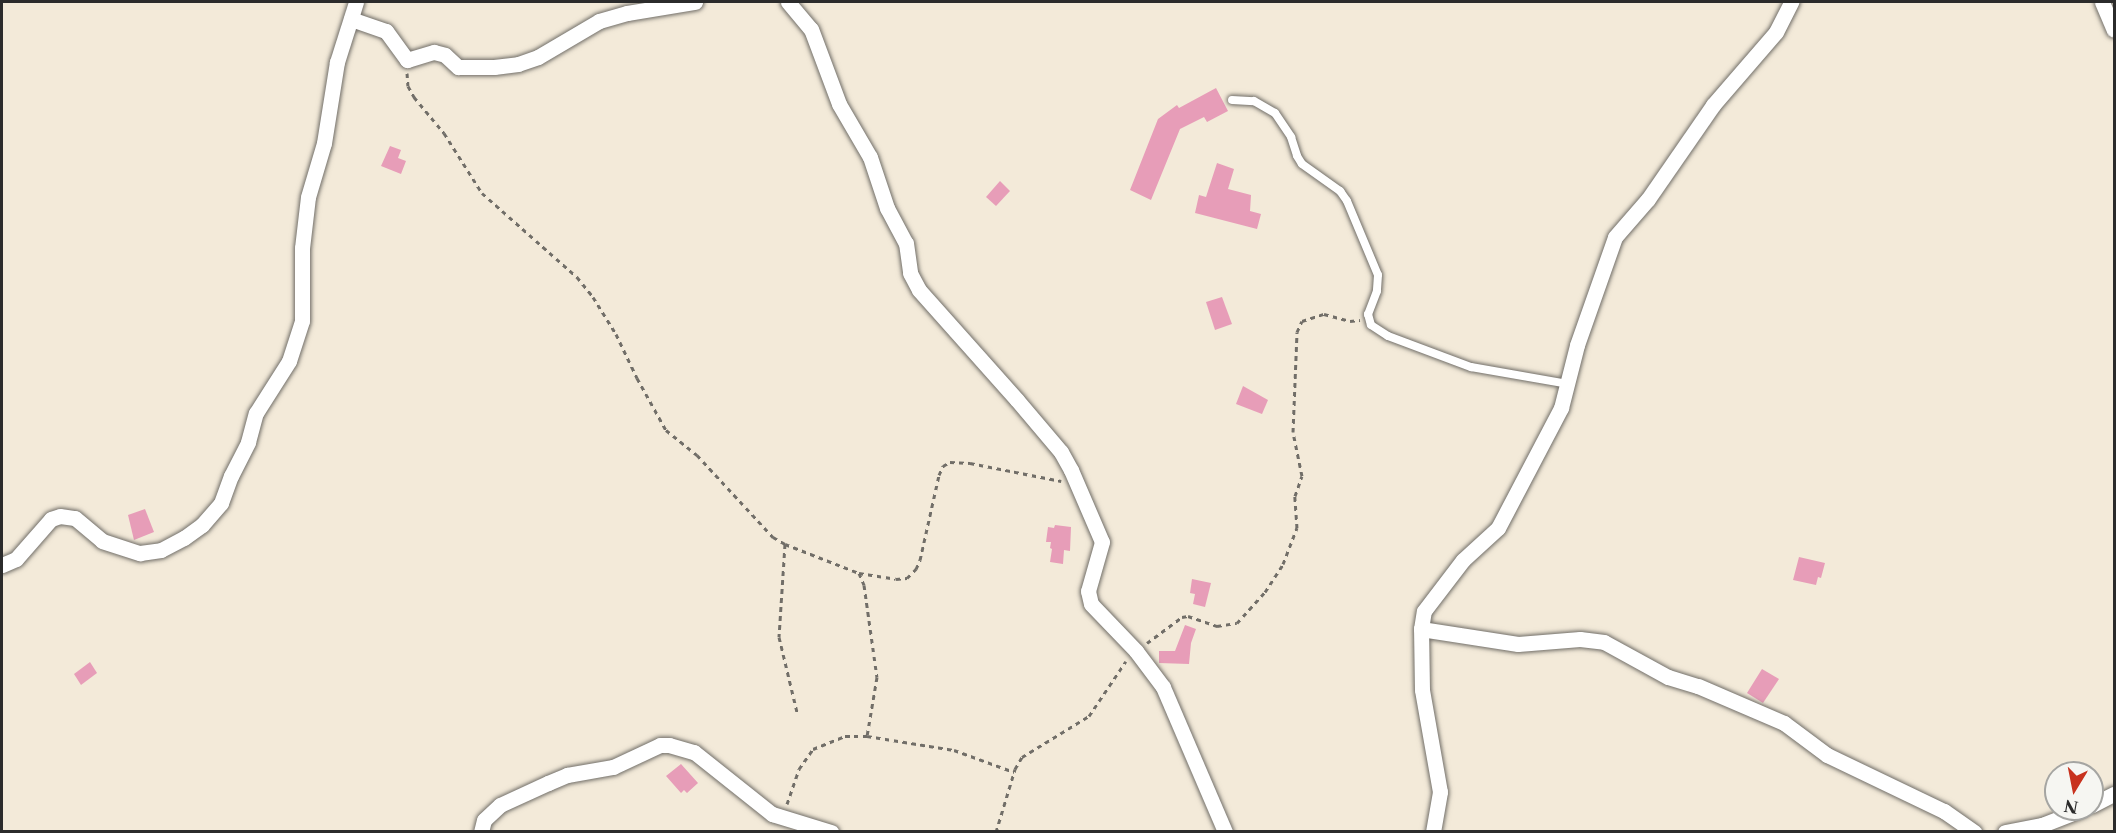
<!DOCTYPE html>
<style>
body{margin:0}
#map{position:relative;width:2116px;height:833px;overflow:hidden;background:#f3ead9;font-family:"Libre Caslon Text",serif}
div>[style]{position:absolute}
.building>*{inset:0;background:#e79db8}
.path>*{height:3px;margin-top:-1.5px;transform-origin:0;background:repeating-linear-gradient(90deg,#716e68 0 4.5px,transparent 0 9px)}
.roads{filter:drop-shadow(0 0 2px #716e68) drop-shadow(0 0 2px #716e68)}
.service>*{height:8px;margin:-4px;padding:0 4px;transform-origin:4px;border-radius:4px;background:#fff}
.minor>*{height:15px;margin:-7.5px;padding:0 7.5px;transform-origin:7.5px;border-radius:7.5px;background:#fff}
span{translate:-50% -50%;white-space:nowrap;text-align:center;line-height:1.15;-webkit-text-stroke:4.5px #f6f6f2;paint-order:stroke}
.frame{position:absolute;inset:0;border:3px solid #2b2b2b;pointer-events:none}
.north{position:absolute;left:2044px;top:761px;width:60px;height:60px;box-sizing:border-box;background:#f6f6f2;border:2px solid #a5a5a2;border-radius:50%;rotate:190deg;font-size:16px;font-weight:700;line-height:24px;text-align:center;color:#2b2b2b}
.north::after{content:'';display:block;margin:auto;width:21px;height:27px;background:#c8321e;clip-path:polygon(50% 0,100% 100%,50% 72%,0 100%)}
</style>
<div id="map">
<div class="building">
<i style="clip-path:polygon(1216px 88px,1228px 111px,1207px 122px,1204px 117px,1180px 129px,1151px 200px,1130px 190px,1158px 119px,1177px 105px,1179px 108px)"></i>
<i style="clip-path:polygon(390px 146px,401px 150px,398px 158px,406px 161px,401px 174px,381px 166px)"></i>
<i style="clip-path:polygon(1217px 163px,1234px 169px,1228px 189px,1251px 195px,1250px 211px,1261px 214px,1257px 229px,1195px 213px,1199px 195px,1206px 197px)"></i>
<i style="clip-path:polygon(1000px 181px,1010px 191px,996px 206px,986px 197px)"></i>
<i style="clip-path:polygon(1222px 297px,1232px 324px,1215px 330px,1206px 302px)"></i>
<i style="clip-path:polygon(1243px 386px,1268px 400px,1262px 414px,1236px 404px)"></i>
<i style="clip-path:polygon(145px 509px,154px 532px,134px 540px,128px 515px)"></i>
<i style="clip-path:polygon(1055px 525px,1071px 527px,1070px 551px,1064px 550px,1063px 564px,1050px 562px,1052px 549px,1050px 548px,1051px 542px,1046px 542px,1048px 527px,1054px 528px)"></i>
<i style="clip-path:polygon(1799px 557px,1825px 563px,1821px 578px,1818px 577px,1816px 585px,1793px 580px)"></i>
<i style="clip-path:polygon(1192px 579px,1211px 583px,1205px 607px,1193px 604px,1195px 594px,1190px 593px)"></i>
<i style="clip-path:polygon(1185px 625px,1196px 629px,1191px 643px,1189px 664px,1159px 663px,1159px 651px,1175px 651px)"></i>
<i style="clip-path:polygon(90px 662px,97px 673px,81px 685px,74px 674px)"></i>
<i style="clip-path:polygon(1762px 669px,1779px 679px,1763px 703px,1747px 693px)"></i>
<i style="clip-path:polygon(681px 764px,698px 783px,687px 793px,684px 790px,681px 793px,666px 776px)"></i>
</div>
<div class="path">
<i style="left:407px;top:73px;width:13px;rotate:86deg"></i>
<i style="left:408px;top:86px;width:13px;rotate:61deg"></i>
<i style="left:414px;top:97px;width:47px;rotate:50.2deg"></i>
<i style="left:444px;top:133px;width:71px;rotate:57.7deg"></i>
<i style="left:482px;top:193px;width:127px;rotate:41.5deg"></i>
<i style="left:577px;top:277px;width:26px;rotate:51deg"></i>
<i style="left:593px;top:297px;width:44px;rotate:58.1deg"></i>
<i style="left:616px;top:334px;width:49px;rotate:64.5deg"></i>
<i style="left:637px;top:378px;width:60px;rotate:60.9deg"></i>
<i style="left:666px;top:430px;width:40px;rotate:39deg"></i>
<i style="left:697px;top:455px;width:112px;rotate:47.2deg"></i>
<i style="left:773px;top:537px;width:14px;rotate:30deg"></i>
<i style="left:785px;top:544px;width:79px;rotate:21.4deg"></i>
<i style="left:859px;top:573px;width:13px;rotate:67deg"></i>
<i style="left:864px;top:585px;width:93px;rotate:82deg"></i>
<i style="left:877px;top:677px;width:60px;rotate:99.6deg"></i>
<i style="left:785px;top:544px;width:93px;rotate:93.7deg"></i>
<i style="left:779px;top:637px;width:77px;rotate:76.5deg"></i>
<i style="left:859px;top:573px;width:37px;rotate:9deg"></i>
<i style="left:896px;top:579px;width:11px;rotate:-5deg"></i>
<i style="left:907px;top:578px;width:13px;rotate:-45deg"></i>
<i style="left:916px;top:569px;width:10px;rotate:-66deg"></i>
<i style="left:920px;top:560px;width:87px;rotate:-77.4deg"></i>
<i style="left:939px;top:475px;width:10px;rotate:-66deg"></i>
<i style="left:943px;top:466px;width:8px;rotate:-30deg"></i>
<i style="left:950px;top:462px;width:20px;rotate:3deg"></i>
<i style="left:970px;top:463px;width:93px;rotate:11.2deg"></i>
<i style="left:1147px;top:643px;width:44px;rotate:-36.6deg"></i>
<i style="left:1182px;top:617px;width:6px;rotate:-9deg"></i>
<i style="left:1188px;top:616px;width:31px;rotate:19deg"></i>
<i style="left:1217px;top:626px;width:20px;rotate:-9deg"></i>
<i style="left:1237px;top:623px;width:42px;rotate:-47.9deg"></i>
<i style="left:1265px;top:592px;width:33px;rotate:-57deg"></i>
<i style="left:1283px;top:564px;width:39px;rotate:-69deg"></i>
<i style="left:1297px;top:528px;width:32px;rotate:-94deg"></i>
<i style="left:1295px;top:496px;width:21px;rotate:-71deg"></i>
<i style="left:1302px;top:476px;width:45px;rotate:-101.6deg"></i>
<i style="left:1293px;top:432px;width:100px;rotate:-87.7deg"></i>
<i style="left:1297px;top:332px;width:12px;rotate:-66deg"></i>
<i style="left:1302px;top:321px;width:23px;rotate:-18deg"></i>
<i style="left:1324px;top:314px;width:27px;rotate:15deg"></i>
<i style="left:1350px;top:321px;width:10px;rotate:-6deg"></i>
<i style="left:787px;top:804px;width:37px;rotate:-71deg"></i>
<i style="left:799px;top:769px;width:24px;rotate:-55deg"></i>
<i style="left:813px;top:749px;width:35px;rotate:-22deg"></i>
<i style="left:845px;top:736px;width:22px"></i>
<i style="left:867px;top:736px;width:88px;rotate:9.1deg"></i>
<i style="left:954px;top:750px;width:64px;rotate:20.1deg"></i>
<i style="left:996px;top:832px;width:66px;rotate:-73.2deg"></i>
<i style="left:1015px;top:769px;width:14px;rotate:-60deg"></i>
<i style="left:1022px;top:757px;width:79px;rotate:-31.5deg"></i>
<i style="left:1089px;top:716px;width:66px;rotate:-56.1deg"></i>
</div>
<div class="roads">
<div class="service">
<i style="left:1232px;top:100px;width:22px;rotate:3deg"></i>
<i style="left:1254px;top:101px;width:24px;rotate:30deg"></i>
<i style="left:1275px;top:113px;width:29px;rotate:56deg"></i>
<i style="left:1291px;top:137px;width:20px;rotate:72deg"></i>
<i style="left:1297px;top:156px;width:9px;rotate:58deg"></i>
<i style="left:1302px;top:164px;width:47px;rotate:35.4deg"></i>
<i style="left:1340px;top:191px;width:12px;rotate:55deg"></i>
<i style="left:1347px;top:201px;width:80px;rotate:67.3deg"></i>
<i style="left:1378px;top:275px;width:16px;rotate:94deg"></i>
<i style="left:1377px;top:291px;width:25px;rotate:111deg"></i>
<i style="left:1368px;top:314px;width:11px;rotate:75deg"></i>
<i style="left:1371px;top:325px;width:20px;rotate:33deg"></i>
<i style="left:1388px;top:336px;width:89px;rotate:20.5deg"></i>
<i style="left:1471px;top:367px;width:98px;rotate:9.9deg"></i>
</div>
<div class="minor">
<i style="left:788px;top:2px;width:35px;rotate:50deg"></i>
<i style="left:811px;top:29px;width:80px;rotate:69.5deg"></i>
<i style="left:839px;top:104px;width:61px;rotate:59.7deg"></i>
<i style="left:870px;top:157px;width:54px;rotate:71.6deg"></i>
<i style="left:887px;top:208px;width:40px;rotate:62deg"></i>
<i style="left:906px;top:243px;width:30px;rotate:82deg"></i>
<i style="left:910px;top:273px;width:19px;rotate:62deg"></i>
<i style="left:919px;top:290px;width:147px;rotate:48.3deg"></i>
<i style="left:1017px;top:400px;width:68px;rotate:49.8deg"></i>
<i style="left:1061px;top:452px;width:21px;rotate:61deg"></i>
<i style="left:1071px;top:470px;width:78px;rotate:66.7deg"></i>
<i style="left:1102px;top:542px;width:51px;rotate:105.9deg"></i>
<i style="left:1088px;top:591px;width:13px;rotate:77deg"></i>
<i style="left:1091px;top:604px;width:65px;rotate:46.2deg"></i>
<i style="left:1136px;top:651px;width:45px;rotate:53.1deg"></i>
<i style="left:1163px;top:687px;width:158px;rotate:66.8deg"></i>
<i style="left:2102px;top:2px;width:30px;rotate:67deg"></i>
<i style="left:351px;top:19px;width:37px;rotate:19deg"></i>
<i style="left:386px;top:31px;width:36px;rotate:54deg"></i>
<i style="left:407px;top:60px;width:28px;rotate:-17deg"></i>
<i style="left:434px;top:52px;width:11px;rotate:15deg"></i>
<i style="left:445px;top:55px;width:18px;rotate:43deg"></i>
<i style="left:458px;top:67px;width:36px"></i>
<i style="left:494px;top:67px;width:24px;rotate:-7deg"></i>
<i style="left:518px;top:64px;width:21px;rotate:-19deg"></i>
<i style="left:538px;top:57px;width:71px;rotate:-30.5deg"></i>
<i style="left:599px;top:21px;width:29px;rotate:-16deg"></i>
<i style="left:627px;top:13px;width:69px;rotate:-9.2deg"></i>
<i style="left:2px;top:565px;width:15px;rotate:-23deg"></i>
<i style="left:16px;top:559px;width:53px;rotate:-48.8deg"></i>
<i style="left:51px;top:519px;width:9px;rotate:-18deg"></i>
<i style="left:60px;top:516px;width:15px;rotate:8deg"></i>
<i style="left:75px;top:518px;width:35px;rotate:40deg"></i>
<i style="left:102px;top:541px;width:40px;rotate:18deg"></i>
<i style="left:140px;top:553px;width:21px;rotate:-8deg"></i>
<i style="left:161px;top:550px;width:26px;rotate:-28deg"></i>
<i style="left:184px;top:538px;width:22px;rotate:-36deg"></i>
<i style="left:202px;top:525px;width:29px;rotate:-49deg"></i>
<i style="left:221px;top:503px;width:29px;rotate:-70deg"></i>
<i style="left:231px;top:476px;width:38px;rotate:-63deg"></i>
<i style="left:248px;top:442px;width:30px;rotate:-75deg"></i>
<i style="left:256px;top:413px;width:62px;rotate:-57.6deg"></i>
<i style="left:289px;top:361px;width:42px;rotate:-72deg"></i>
<i style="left:302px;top:321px;width:73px;rotate:-90deg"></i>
<i style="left:302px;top:248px;width:51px;rotate:-83.3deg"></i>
<i style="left:308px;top:197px;width:56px;rotate:-73.5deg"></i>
<i style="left:324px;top:143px;width:82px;rotate:-80.9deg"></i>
<i style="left:337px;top:62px;width:63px;rotate:-72.4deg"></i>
<i style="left:1421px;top:629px;width:98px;rotate:8.8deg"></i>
<i style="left:1518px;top:644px;width:62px;rotate:-4.6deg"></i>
<i style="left:1580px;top:639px;width:24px;rotate:7deg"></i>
<i style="left:1604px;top:642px;width:73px;rotate:28.7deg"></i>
<i style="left:1668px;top:677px;width:31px;rotate:17deg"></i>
<i style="left:1698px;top:686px;width:94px;rotate:23.3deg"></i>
<i style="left:1784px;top:723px;width:54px;rotate:36.7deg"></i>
<i style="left:1827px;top:755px;width:130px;rotate:25.6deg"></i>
<i style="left:1944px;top:811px;width:37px;rotate:35deg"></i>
<i style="left:2092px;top:805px;width:25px;rotate:-27deg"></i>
<i style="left:481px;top:832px;width:12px;rotate:-76deg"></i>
<i style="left:484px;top:820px;width:22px;rotate:-43deg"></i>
<i style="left:500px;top:805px;width:53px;rotate:-24.6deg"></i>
<i style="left:548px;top:783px;width:21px;rotate:-23deg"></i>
<i style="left:567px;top:775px;width:47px;rotate:-9.9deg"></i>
<i style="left:613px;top:767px;width:52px;rotate:-25.1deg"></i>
<i style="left:660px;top:745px;width:9px"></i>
<i style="left:669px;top:745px;width:26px;rotate:16deg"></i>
<i style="left:694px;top:752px;width:100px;rotate:38.5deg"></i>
<i style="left:772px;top:814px;width:62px;rotate:17deg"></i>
<i style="left:1433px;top:832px;width:41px;rotate:-80.1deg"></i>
<i style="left:1440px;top:792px;width:104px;rotate:-100deg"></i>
<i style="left:1422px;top:690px;width:61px;rotate:-90.9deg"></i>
<i style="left:1421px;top:629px;width:18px;rotate:-81deg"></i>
<i style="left:1424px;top:611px;width:64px;rotate:-52.6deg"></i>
<i style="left:1463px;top:560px;width:47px;rotate:-42.4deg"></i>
<i style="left:1498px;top:528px;width:136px;rotate:-62.3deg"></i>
<i style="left:1561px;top:408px;width:65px;rotate:-75.7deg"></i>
<i style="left:1577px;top:345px;width:114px;rotate:-70.6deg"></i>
<i style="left:1615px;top:237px;width:50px;rotate:-49deg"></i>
<i style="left:1648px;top:199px;width:114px;rotate:-55.3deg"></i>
<i style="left:1713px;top:105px;width:96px;rotate:-49.2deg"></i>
<i style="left:1776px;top:32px;width:34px;rotate:-63deg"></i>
<i style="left:2005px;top:832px;width:38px;rotate:-11deg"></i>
<i style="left:2042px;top:825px;width:44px;rotate:-21.3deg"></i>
</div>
</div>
<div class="frame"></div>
<div class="north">N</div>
</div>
